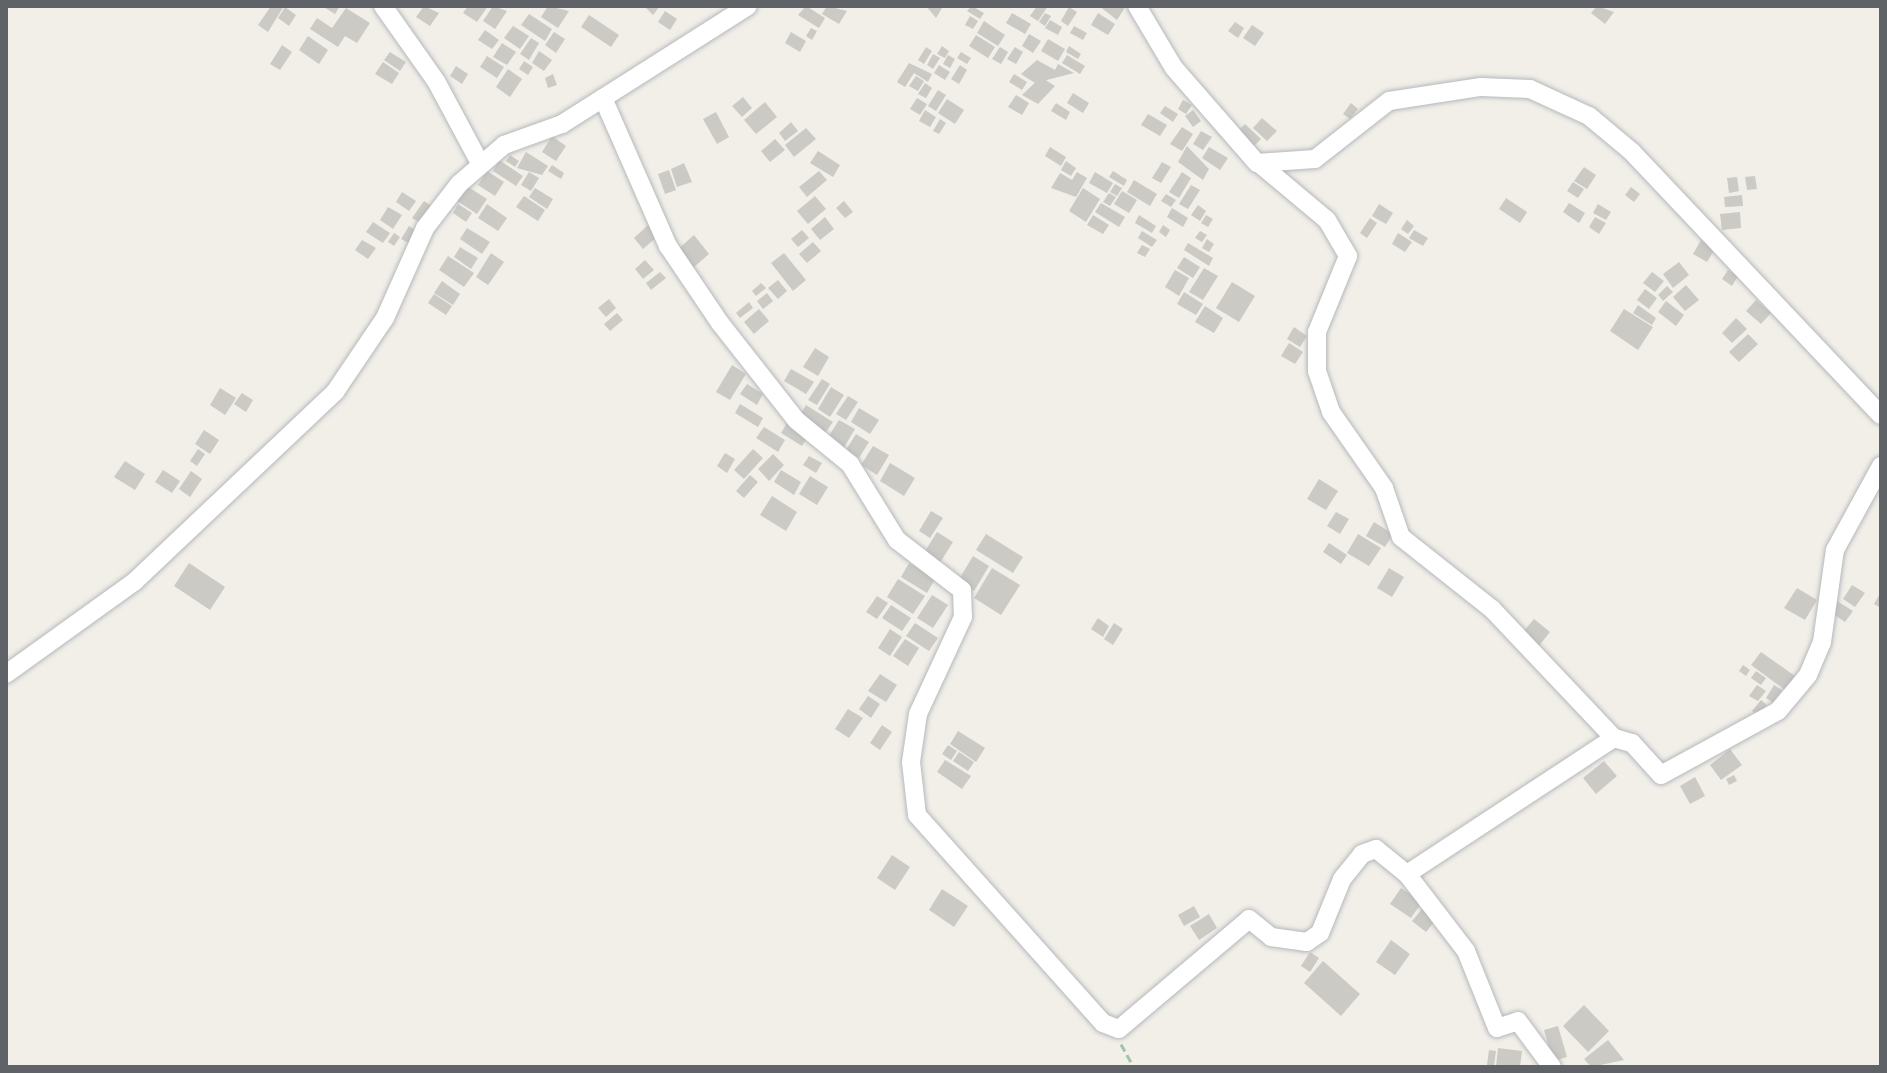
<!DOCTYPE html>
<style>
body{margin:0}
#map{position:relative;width:1887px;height:1073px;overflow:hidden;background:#f1efe8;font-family:Helvetica,sans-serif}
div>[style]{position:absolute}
.building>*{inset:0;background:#cccac5}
.path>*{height:3px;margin-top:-1.5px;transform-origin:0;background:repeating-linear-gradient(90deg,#9cc7a9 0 8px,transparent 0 12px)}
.roads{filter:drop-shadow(0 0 2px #b5b8bc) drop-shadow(0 0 2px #b5b8bc)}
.minor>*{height:18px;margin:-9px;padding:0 9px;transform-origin:9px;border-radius:9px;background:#fff}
span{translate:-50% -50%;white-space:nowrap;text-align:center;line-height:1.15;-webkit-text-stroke:6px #fff;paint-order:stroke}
.frame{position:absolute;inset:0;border:8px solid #5f6368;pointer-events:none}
</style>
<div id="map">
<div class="building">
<i style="clip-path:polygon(271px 6px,284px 6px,268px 32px,258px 25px)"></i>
<i style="clip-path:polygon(322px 6px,340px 6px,335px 14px)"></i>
<i style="clip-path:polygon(424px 6px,439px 13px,430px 26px,416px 17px)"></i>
<i style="clip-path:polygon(468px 6px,488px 6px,477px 22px,463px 13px)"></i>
<i style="clip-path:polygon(493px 6px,507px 11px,495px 29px,483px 21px)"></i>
<i style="clip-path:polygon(548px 6px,569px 11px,558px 28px,541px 17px)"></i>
<i style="clip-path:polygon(644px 6px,660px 6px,653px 15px)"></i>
<i style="clip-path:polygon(806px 6px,825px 18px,819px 28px,798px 15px)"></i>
<i style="clip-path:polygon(827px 6px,847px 11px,839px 24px,822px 14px)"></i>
<i style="clip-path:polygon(926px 6px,939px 6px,942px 8px,936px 18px)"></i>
<i style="clip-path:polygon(972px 6px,984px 13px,980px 19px,967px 11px)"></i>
<i style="clip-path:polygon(1037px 6px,1048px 6px,1038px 21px,1030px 16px)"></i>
<i style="clip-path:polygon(1099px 6px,1126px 6px,1117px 20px)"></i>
<i style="clip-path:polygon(1597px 6px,1614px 12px,1605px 24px,1591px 13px)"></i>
<i style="clip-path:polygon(285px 7px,296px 15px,289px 26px,278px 18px)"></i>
<i style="clip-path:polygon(1069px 7px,1077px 12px,1068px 26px,1061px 21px)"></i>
<i style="clip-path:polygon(346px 8px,370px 23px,357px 43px,345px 36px,338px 47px,310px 29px,317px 18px,332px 28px)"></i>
<i style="clip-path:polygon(665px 11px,677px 19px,670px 30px,658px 22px)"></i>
<i style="clip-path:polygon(1012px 13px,1031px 24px,1025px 34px,1006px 23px)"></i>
<i style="clip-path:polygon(1045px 13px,1051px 16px,1045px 26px,1039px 22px)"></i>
<i style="clip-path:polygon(1098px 13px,1115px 24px,1108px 35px,1091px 25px)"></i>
<i style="clip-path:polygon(529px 14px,552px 29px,545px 41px,521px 25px)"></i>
<i style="clip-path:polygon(589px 15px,619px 35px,611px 47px,581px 27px)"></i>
<i style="clip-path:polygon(970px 16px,978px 21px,973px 29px,965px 25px)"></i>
<i style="clip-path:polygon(1050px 20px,1062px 27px,1058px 35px,1045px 28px)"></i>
<i style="clip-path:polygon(984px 21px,1005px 35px,998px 46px,977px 33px)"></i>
<i style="clip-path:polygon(1235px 22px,1244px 28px,1238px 38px,1228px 31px)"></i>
<i style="clip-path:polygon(1252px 25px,1264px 33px,1255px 46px,1243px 38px)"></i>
<i style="clip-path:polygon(513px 26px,529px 36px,520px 49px,504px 38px)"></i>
<i style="clip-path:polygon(1074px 26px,1087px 33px,1083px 40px,1070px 33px)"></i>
<i style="clip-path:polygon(811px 28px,817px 31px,812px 40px,806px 36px)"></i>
<i style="clip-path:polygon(485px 30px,499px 40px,492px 49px,478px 40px)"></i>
<i style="clip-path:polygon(554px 32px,565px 39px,556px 53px,545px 45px)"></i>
<i style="clip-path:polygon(791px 32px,806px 41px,800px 52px,785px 43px)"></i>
<i style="clip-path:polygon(1029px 34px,1041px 41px,1033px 53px,1022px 46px)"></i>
<i style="clip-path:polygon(976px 35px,995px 47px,988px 58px,969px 46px)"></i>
<i style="clip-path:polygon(308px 36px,328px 50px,319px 64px,299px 50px)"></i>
<i style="clip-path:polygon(531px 38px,539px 43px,529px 60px,520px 54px)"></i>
<i style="clip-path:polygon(1048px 39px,1065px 49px,1058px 61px,1041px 51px)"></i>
<i style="clip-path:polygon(502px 43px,516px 52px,507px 65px,493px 57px)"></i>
<i style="clip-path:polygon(282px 45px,292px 52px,280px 70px,270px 64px)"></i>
<i style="clip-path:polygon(942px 46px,949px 51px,945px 58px,937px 54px)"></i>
<i style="clip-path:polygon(1069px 46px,1081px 54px,1078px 59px,1066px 52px)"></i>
<i style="clip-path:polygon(926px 47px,932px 51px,924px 64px,918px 60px)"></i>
<i style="clip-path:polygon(1000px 47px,1008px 52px,1001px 64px,992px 59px)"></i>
<i style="clip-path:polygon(1015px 47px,1023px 52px,1016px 64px,1007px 59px)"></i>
<i style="clip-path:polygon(539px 51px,552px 60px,544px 71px,532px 63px)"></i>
<i style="clip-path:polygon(390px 52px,406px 62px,400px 71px,384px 60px)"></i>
<i style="clip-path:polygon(961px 52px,971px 58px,967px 64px,957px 58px)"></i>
<i style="clip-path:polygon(933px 54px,940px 58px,933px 69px,927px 65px)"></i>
<i style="clip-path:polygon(948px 55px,955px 59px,950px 68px,943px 64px)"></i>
<i style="clip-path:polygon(1067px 55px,1085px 66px,1080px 74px,1062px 63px)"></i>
<i style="clip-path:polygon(487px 56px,504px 67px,497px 78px,480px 67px)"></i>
<i style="clip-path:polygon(1037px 60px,1055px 70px,1058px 64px,1074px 73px,1035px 83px,1021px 74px)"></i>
<i style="clip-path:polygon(524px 61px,533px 67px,528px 75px,519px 69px)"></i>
<i style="clip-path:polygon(383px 62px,399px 73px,392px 84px,375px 74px)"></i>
<i style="clip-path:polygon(909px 63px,932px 74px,928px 82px,914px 73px,905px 87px,897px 82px)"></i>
<i style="clip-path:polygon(939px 65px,950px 72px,945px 80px,934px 73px)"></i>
<i style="clip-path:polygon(960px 65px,967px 70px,959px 84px,951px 79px)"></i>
<i style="clip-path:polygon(456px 66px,468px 74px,462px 84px,450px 76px)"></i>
<i style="clip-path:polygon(508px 69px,522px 79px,510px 97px,496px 87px)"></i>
<i style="clip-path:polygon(553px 74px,557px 85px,548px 88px,545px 78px)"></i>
<i style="clip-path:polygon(1014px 74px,1027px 82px,1022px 90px,1009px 82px)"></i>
<i style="clip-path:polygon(916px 76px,924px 81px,918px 91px,909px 86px)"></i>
<i style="clip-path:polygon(1041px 77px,1055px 86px,1038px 104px,1022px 95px)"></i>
<i style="clip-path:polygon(925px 83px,932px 88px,926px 98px,918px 94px)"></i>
<i style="clip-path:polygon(938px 90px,946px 95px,936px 111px,928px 106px)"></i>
<i style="clip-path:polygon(1073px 93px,1089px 103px,1083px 113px,1067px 103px)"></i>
<i style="clip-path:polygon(1016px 95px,1029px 103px,1022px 115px,1008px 107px)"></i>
<i style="clip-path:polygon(743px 97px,752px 108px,742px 117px,732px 106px)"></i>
<i style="clip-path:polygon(917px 98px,927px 104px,920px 115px,910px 109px)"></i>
<i style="clip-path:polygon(947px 99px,964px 110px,955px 124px,938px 113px)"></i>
<i style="clip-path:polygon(1183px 100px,1192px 105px,1186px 114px,1178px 109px)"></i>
<i style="clip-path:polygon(765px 102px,777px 117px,756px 134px,744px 120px)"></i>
<i style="clip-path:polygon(1056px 103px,1070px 112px,1066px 120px,1051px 111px)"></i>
<i style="clip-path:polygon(1351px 103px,1358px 109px,1350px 119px,1343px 114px)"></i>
<i style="clip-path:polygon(1165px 106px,1178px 114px,1173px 122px,1160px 113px)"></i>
<i style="clip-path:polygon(925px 110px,936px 117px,930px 127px,919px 121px)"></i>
<i style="clip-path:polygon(1193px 110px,1201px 121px,1193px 127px,1185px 116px)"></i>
<i style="clip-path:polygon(716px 112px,729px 137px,717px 144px,703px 119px)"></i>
<i style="clip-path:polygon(1148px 114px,1167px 125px,1160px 136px,1141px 125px)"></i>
<i style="clip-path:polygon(1262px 118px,1277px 131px,1267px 141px,1253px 128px)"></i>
<i style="clip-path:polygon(940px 119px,946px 123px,939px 134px,933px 131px)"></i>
<i style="clip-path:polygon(791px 122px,798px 131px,785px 141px,779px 133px)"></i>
<i style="clip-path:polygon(1245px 124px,1261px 139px,1252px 148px,1236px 133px)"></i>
<i style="clip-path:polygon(1182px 127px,1193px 134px,1182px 151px,1170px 144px)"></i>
<i style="clip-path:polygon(806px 128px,816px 139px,794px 157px,785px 145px)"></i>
<i style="clip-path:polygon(1201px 131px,1212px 137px,1203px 150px,1193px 144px)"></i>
<i style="clip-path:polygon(552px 136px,566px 146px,556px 161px,542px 152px)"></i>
<i style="clip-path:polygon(775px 139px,785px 150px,770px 162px,761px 151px)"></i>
<i style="clip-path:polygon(1187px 146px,1209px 169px,1203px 180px,1178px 162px)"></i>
<i style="clip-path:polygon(1050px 147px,1066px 157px,1061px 166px,1045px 156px)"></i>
<i style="clip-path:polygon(1209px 147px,1228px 158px,1220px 170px,1202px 158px)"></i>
<i style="clip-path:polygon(818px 151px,840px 165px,833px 177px,810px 163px)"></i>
<i style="clip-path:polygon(526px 152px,548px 166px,542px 175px,517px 168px)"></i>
<i style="clip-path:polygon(510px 155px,519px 161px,515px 167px,506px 161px)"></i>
<i style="clip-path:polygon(499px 160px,523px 176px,516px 186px,493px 171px)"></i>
<i style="clip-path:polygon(1066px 161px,1076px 168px,1071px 176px,1061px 170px)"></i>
<i style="clip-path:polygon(1162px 162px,1171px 167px,1161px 183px,1152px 178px)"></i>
<i style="clip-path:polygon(684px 163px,692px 182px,677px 187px,671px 169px)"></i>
<i style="clip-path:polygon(552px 165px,564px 173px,561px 179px,548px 171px)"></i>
<i style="clip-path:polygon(1584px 167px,1596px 175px,1587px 189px,1574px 181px)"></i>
<i style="clip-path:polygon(669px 170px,676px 190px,665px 194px,658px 174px)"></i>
<i style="clip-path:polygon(487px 171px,504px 182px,495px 196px,478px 185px)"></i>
<i style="clip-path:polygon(819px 171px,827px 180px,807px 197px,799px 187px)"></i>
<i style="clip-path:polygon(1113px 171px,1127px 180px,1124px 186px,1109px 177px)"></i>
<i style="clip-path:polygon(529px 172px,539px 178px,531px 191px,521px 185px)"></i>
<i style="clip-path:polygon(1077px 172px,1087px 178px,1076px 197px,1051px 188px,1060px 173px,1072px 180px)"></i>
<i style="clip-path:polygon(1095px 172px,1113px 183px,1107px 193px,1089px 183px)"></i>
<i style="clip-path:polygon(1182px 172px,1191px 178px,1179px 198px,1169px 192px)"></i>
<i style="clip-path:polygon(1755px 176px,1757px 189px,1747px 190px,1745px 177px)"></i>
<i style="clip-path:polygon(1737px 177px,1739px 191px,1729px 193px,1727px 178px)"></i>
<i style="clip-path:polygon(1134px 180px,1157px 194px,1150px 206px,1127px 192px)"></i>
<i style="clip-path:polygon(1573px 182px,1584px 189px,1578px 198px,1567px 191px)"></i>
<i style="clip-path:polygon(1115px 184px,1122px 188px,1117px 196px,1110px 192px)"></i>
<i style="clip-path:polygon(1191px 185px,1200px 190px,1188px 209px,1179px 204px)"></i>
<i style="clip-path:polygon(467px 186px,487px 199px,477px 214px,457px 201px)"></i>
<i style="clip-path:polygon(1631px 187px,1640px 194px,1634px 202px,1625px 195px)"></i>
<i style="clip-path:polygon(535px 188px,553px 199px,547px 209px,529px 197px)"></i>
<i style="clip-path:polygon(1083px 188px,1100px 199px,1086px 222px,1069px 211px)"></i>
<i style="clip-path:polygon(1122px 191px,1137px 200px,1129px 213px,1114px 204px)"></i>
<i style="clip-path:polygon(402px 192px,416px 201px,409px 211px,396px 202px)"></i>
<i style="clip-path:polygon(1109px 193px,1116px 197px,1110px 206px,1103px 202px)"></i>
<i style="clip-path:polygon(1166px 194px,1176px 200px,1171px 207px,1161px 201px)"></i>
<i style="clip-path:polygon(1742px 195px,1743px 206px,1725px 207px,1724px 197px)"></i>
<i style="clip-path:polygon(524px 196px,545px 210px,538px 221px,516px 207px)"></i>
<i style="clip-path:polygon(815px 196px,826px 209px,808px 224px,797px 211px)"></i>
<i style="clip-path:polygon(1506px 198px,1527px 212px,1520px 223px,1499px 209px)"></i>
<i style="clip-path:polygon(424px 201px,433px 207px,422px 224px,412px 218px)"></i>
<i style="clip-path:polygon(844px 201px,853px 212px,845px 218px,836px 208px)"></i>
<i style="clip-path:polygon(1101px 203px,1125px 217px,1119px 227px,1095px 212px)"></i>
<i style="clip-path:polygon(1569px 203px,1585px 213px,1579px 223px,1563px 212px)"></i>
<i style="clip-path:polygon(458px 204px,472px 213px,466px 222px,453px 213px)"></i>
<i style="clip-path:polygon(487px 204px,507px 218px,498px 231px,478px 218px)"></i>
<i style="clip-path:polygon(1379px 204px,1393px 213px,1386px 224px,1372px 216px)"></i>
<i style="clip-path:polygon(1598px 204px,1611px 212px,1606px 220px,1593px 213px)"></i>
<i style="clip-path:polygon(1198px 205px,1206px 211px,1200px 221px,1191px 215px)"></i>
<i style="clip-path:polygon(388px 207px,402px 215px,393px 229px,380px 220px)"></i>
<i style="clip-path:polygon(1172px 208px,1188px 218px,1183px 227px,1167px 217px)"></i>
<i style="clip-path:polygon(1740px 212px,1741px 228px,1722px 230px,1720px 214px)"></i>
<i style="clip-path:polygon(1093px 215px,1109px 225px,1103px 234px,1087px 225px)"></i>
<i style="clip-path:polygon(1139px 215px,1156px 226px,1152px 233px,1135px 223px)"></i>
<i style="clip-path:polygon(1206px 215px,1213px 219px,1208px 227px,1201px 223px)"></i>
<i style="clip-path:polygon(825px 217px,834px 229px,820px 240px,811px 229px)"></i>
<i style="clip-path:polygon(1595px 217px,1606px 223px,1599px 234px,1589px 227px)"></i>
<i style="clip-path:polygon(1370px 218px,1377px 223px,1367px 238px,1360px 233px)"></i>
<i style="clip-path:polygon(1407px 220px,1414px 226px,1408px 234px,1401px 229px)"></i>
<i style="clip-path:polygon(373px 222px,390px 233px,383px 243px,366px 232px)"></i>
<i style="clip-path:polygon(648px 225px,657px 237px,643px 249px,634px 238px)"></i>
<i style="clip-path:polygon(1163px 225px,1170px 230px,1166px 237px,1159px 232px)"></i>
<i style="clip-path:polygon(409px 226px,418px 232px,410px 244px,401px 239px)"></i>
<i style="clip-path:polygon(467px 228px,490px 242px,482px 254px,460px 239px)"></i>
<i style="clip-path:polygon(802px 230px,809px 238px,798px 247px,791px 239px)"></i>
<i style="clip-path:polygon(1414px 230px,1428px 238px,1423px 246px,1409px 238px)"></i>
<i style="clip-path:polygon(1142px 231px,1157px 240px,1152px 247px,1138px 238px)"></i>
<i style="clip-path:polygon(1200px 231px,1207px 235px,1202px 242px,1195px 238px)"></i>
<i style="clip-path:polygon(394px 233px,400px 237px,394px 246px,388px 242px)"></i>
<i style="clip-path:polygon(1398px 233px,1412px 242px,1405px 252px,1392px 244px)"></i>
<i style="clip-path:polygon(694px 235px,709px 254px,693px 268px,678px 249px)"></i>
<i style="clip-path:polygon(1207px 239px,1214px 244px,1209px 252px,1202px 248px)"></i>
<i style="clip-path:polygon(362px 240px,376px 248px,368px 259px,355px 250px)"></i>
<i style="clip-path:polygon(1701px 240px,1715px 249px,1707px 262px,1693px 254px)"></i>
<i style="clip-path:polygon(813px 242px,821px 251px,807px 263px,799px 254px)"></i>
<i style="clip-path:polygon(1188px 243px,1213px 258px,1209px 266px,1184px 250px)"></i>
<i style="clip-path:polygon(1142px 245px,1150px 249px,1145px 257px,1137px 253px)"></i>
<i style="clip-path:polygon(460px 247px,478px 258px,471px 269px,454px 257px)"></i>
<i style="clip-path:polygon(491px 253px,504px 262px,488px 285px,476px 277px)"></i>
<i style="clip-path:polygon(784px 253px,806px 280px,793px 291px,771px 263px)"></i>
<i style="clip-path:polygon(448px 256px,474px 273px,464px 287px,439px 270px)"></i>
<i style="clip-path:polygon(1184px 257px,1200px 267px,1193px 278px,1177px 268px)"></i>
<i style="clip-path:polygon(645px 260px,654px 270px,643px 279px,635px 269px)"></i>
<i style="clip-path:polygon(1679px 262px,1689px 275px,1673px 288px,1663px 274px)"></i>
<i style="clip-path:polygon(1204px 268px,1218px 276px,1203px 300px,1189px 292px)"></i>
<i style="clip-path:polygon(1175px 270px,1189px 278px,1179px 296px,1165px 287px)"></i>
<i style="clip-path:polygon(1728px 270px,1738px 276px,1732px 286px,1722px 279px)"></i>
<i style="clip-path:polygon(660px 272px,666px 278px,651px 290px,646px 283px)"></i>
<i style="clip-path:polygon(1652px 272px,1664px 281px,1655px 292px,1643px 283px)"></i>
<i style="clip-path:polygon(778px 280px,787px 291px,778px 299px,768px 288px)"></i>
<i style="clip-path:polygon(442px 281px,460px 294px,453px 305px,434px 293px)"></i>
<i style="clip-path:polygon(1232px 282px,1255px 296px,1239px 322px,1216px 308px)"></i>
<i style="clip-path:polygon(761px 283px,766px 288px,756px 296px,752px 291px)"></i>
<i style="clip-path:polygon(1686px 285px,1699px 300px,1685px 311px,1673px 297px)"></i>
<i style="clip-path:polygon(1667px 286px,1673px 292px,1663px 301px,1658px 295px)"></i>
<i style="clip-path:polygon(1645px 289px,1657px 298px,1649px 309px,1637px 300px)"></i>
<i style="clip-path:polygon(1184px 292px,1203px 304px,1196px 315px,1177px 304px)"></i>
<i style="clip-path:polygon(767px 293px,773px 301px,763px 309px,757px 301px)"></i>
<i style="clip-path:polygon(434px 294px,452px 306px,446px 315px,428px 303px)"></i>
<i style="clip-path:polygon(609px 299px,616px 308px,606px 317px,598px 308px)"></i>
<i style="clip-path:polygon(1756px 300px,1771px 313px,1761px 324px,1746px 311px)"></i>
<i style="clip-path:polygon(1666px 301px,1684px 315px,1676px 326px,1658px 312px)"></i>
<i style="clip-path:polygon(749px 302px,753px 308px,740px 318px,736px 313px)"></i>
<i style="clip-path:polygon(1638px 305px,1656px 318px,1652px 325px,1633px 313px)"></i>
<i style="clip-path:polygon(1205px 306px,1223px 318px,1214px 333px,1195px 322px)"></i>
<i style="clip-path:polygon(759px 309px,769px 321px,754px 334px,744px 322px)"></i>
<i style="clip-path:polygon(1624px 309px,1653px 327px,1638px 350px,1610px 331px)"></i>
<i style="clip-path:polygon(617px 313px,623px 320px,610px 331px,604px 324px)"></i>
<i style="clip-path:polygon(1736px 318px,1747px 329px,1732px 343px,1722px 333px)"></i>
<i style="clip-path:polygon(1294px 327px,1307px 336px,1300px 347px,1287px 339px)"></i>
<i style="clip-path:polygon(1748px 334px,1758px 344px,1739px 362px,1729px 352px)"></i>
<i style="clip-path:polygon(1289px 343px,1303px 352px,1295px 364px,1281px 356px)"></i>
<i style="clip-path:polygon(815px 348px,829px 357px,818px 376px,803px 367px)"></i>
<i style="clip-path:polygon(732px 365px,746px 374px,730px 400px,716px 392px)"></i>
<i style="clip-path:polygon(791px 369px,814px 382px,806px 394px,784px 381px)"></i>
<i style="clip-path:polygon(822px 379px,830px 384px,817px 405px,808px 400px)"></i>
<i style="clip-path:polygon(747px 384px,763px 394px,757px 405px,740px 394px)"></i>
<i style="clip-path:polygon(831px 387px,844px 395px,830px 417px,818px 409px)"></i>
<i style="clip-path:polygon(220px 388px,236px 398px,225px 415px,210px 405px)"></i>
<i style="clip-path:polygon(242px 393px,253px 400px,246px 412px,234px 404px)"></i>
<i style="clip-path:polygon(848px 396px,858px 402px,846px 420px,836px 414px)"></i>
<i style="clip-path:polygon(740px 404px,763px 418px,758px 427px,735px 413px)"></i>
<i style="clip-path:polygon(806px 405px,833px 422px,825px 433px,799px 417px)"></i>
<i style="clip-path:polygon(859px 408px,879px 420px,870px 434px,851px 422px)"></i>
<i style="clip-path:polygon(839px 420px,855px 429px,843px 449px,827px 439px)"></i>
<i style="clip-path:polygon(787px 423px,808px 436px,802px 446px,781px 433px)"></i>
<i style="clip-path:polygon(764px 427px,785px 440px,778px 452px,756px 438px)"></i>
<i style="clip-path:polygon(204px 430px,219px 440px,210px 454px,195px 444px)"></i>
<i style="clip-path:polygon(856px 434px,869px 442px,859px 458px,846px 450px)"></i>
<i style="clip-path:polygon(873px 446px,889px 455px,877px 475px,861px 465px)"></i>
<i style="clip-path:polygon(198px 449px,205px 454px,197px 466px,190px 461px)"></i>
<i style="clip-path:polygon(753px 449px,763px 458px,744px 479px,734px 470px)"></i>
<i style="clip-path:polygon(725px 453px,735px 459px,727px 473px,717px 466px)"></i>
<i style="clip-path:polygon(773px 454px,784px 465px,769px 481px,758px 469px)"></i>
<i style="clip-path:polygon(809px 456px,822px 463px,816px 473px,803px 465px)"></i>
<i style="clip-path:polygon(125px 461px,145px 474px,135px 490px,114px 477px)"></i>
<i style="clip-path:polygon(890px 463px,915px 478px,904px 496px,880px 481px)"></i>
<i style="clip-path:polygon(163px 470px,180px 481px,172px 493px,155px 482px)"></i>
<i style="clip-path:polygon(781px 470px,801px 482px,794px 495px,774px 482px)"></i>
<i style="clip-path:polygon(191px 471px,202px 479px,190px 497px,179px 489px)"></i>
<i style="clip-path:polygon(750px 475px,758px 482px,744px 498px,736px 491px)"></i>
<i style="clip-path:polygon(810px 476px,828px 487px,817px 505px,799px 494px)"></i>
<i style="clip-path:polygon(1319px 479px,1338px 491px,1326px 510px,1307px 499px)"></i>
<i style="clip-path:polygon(772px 496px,797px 512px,786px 531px,760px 515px)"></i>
<i style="clip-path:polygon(931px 511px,943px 518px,930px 538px,919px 531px)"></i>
<i style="clip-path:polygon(1336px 512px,1349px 519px,1340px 534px,1327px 526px)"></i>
<i style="clip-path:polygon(1374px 522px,1393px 534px,1385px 547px,1366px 536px)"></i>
<i style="clip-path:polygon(937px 532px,953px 542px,938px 566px,922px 556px)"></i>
<i style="clip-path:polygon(986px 534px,1023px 557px,1013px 573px,976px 550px)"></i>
<i style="clip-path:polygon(1358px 534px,1381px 548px,1369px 566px,1347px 553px)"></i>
<i style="clip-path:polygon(1329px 543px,1347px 555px,1341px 564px,1323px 552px)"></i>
<i style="clip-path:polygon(973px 556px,989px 566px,974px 591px,958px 581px)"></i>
<i style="clip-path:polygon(189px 563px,225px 587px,210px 610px,174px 586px)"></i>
<i style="clip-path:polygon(909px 563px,935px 579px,927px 593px,901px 577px)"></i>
<i style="clip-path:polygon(992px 568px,1020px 585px,1001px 615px,974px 598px)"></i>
<i style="clip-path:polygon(1389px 568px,1404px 577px,1392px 597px,1377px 588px)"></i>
<i style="clip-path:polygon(898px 579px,925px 596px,913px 614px,887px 597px)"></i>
<i style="clip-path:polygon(1852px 585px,1865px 593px,1855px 607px,1843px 599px)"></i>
<i style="clip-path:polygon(1797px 588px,1817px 600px,1805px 620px,1784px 608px)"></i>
<i style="clip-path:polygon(1881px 592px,1881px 608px,1874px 604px)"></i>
<i style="clip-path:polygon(932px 595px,948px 605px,933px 628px,917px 618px)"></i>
<i style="clip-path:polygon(877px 596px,888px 603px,877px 619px,866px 612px)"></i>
<i style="clip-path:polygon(1837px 601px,1853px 611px,1845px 622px,1830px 612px)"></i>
<i style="clip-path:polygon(891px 605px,911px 618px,902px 631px,882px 618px)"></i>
<i style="clip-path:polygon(1098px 618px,1109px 626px,1103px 637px,1091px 629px)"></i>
<i style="clip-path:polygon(1534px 619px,1550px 632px,1539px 646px,1522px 633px)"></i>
<i style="clip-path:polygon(915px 623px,938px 638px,929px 651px,906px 636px)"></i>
<i style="clip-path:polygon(1114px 623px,1123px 629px,1113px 645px,1104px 639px)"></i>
<i style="clip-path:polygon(890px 629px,902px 637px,890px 656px,878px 648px)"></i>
<i style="clip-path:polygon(905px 639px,919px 648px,908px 666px,893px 656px)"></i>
<i style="clip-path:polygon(1761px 652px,1795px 676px,1785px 690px,1751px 665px)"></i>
<i style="clip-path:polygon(1743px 665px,1750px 670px,1746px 676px,1739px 671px)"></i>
<i style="clip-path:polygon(1756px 671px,1766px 678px,1761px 685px,1751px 678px)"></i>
<i style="clip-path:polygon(880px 674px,897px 685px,886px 702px,868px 691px)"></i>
<i style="clip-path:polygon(1757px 685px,1766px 691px,1758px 701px,1749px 696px)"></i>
<i style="clip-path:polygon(1774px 685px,1782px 690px,1773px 703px,1766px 698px)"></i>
<i style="clip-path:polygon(868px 696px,880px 704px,871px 718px,859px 709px)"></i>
<i style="clip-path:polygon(1761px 700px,1767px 705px,1759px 716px,1752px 711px)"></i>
<i style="clip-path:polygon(848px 709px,863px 718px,849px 738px,835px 729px)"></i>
<i style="clip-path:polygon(882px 725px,892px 732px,880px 750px,870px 743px)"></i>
<i style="clip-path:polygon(958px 731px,985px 748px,976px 762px,950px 744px)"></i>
<i style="clip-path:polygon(948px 745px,957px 751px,951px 760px,942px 754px)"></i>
<i style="clip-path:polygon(1730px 749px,1742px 765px,1721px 780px,1710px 765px)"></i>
<i style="clip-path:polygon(959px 752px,974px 762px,968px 771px,953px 761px)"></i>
<i style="clip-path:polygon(945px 760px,971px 776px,962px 789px,937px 772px)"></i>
<i style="clip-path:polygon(1604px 761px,1617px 776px,1596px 794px,1583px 778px)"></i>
<i style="clip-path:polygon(1734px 775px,1737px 781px,1729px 785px,1726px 779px)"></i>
<i style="clip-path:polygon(1695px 777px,1705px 796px,1690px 804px,1680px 786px)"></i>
<i style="clip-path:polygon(892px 855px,910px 867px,895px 890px,877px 878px)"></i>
<i style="clip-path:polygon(1401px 888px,1422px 902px,1411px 918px,1390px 904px)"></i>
<i style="clip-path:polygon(942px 889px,968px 906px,954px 927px,929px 910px)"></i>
<i style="clip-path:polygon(1194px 906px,1200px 917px,1184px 926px,1178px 915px)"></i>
<i style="clip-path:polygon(1422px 909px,1436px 920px,1426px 932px,1412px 921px)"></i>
<i style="clip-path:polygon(1209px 914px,1217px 928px,1199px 940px,1190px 926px)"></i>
<i style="clip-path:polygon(1391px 940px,1410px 954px,1395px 975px,1376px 962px)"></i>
<i style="clip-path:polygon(1310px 952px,1319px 958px,1310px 972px,1301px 966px)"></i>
<i style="clip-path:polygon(1323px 961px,1360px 994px,1341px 1016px,1304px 983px)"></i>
<i style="clip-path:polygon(1584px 1005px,1609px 1031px,1588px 1052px,1563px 1026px)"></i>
<i style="clip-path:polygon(1558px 1026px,1567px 1057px,1553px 1061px,1544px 1030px)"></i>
<i style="clip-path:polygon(1608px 1040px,1624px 1060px,1591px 1067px,1584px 1059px)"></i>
<i style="clip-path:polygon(1498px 1048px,1522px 1051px,1520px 1067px,1496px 1067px)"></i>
<i style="clip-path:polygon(1489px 1050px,1496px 1051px,1494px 1066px,1487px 1065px)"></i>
</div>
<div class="path">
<i style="left:1121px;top:1044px;width:26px;rotate:61deg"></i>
</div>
<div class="roads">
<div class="minor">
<i style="left:383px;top:6px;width:92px;rotate:54.8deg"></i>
<i style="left:436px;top:81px;width:95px;rotate:61.8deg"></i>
<i style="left:1137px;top:6px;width:72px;rotate:59.2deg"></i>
<i style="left:1174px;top:68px;width:126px;rotate:48.9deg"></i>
<i style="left:1257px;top:163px;width:58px;rotate:-3.9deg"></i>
<i style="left:1315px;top:159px;width:94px;rotate:-38.1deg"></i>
<i style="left:1389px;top:101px;width:93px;rotate:-8.7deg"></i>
<i style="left:1481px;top:87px;width:49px;rotate:2.3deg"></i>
<i style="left:1530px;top:89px;width:65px;rotate:24.6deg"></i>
<i style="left:1589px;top:116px;width:56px;rotate:39.9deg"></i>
<i style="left:1632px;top:152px;width:362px;rotate:46.6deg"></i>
<i style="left:603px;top:98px;width:162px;rotate:66.3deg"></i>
<i style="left:668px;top:246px;width:93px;rotate:56deg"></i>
<i style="left:720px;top:323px;width:123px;rotate:51.9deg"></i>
<i style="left:796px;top:420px;width:70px;rotate:39.2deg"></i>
<i style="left:850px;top:464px;width:89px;rotate:58.3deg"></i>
<i style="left:897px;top:540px;width:82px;rotate:37.6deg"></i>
<i style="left:962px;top:590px;width:27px;rotate:88deg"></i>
<i style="left:963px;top:617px;width:107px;rotate:114.9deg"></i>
<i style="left:918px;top:714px;width:49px;rotate:98.3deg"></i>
<i style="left:911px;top:762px;width:53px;rotate:83.5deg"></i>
<i style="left:917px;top:815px;width:279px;rotate:48.2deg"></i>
<i style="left:1103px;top:1023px;width:17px;rotate:21deg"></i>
<i style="left:1119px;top:1029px;width:170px;rotate:-40.2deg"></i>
<i style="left:1249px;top:919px;width:28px;rotate:39deg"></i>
<i style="left:1271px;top:937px;width:36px;rotate:8deg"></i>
<i style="left:1307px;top:942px;width:16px;rotate:-35deg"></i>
<i style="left:1320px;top:933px;width:58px;rotate:-67.8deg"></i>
<i style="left:1342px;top:879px;width:32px;rotate:-51deg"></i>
<i style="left:1362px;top:854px;width:15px;rotate:-20deg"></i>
<i style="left:1376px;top:849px;width:40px;rotate:39deg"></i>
<i style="left:1407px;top:874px;width:248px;rotate:-33.3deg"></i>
<i style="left:1614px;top:738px;width:19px;rotate:16deg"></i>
<i style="left:1632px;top:743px;width:43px;rotate:47.8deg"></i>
<i style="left:1661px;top:775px;width:133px;rotate:-28.7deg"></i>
<i style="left:1778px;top:711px;width:47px;rotate:-50.2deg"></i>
<i style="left:1808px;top:675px;width:36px;rotate:-67deg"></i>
<i style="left:1822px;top:642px;width:93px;rotate:-82deg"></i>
<i style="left:1835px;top:550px;width:96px;rotate:-61.3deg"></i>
<i style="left:1260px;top:164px;width:87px;rotate:39.9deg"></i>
<i style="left:1327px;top:220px;width:42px;rotate:59.7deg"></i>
<i style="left:1348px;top:256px;width:82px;rotate:112.2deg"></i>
<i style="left:1317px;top:332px;width:39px;rotate:90deg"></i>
<i style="left:1317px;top:371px;width:43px;rotate:71.1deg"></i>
<i style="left:1331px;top:412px;width:93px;rotate:55.1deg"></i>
<i style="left:1384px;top:488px;width:52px;rotate:70.9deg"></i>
<i style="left:1401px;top:537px;width:116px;rotate:38.4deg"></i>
<i style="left:1492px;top:609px;width:178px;rotate:46.6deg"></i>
<i style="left:6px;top:674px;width:158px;rotate:-35.7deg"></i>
<i style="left:134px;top:582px;width:277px;rotate:-43.4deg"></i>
<i style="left:335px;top:392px;width:89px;rotate:-56deg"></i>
<i style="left:385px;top:318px;width:98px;rotate:-66deg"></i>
<i style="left:425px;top:228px;width:56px;rotate:-52.3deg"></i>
<i style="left:459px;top:184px;width:60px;rotate:-40.9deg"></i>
<i style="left:504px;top:145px;width:62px;rotate:-19.9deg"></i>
<i style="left:562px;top:124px;width:220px;rotate:-32.4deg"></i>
<i style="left:1407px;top:874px;width:97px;rotate:52.5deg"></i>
<i style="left:1466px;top:951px;width:83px;rotate:68.1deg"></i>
<i style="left:1497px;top:1028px;width:22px;rotate:-18deg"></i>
<i style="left:1518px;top:1021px;width:57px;rotate:53.5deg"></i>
</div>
</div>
<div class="frame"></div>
</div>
